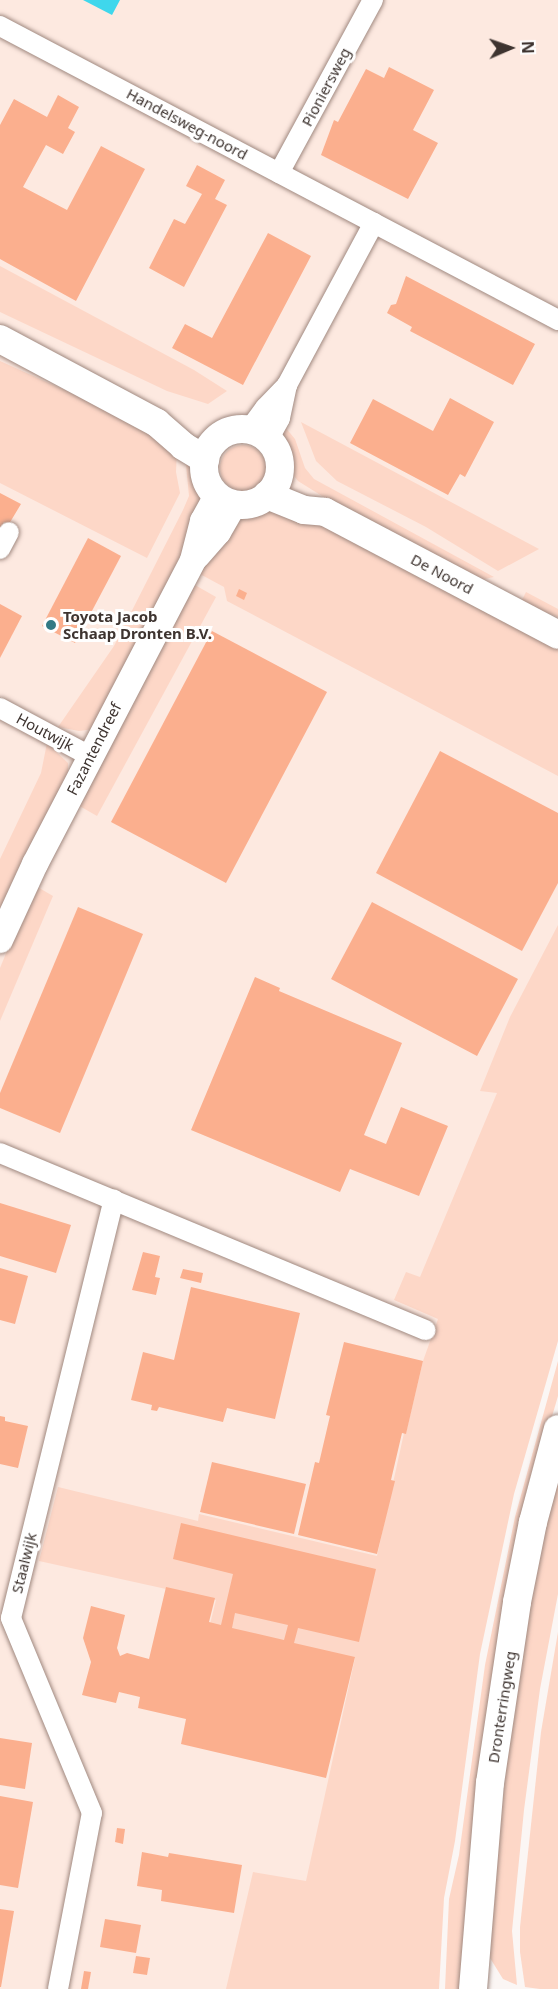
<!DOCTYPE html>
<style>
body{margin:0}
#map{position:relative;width:558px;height:1989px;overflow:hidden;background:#fbf6f4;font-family:"Noto Sans",sans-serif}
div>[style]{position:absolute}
.built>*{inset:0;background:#fde9e0}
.green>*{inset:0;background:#fdd7c7}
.round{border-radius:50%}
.water>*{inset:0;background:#3fd7ec}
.building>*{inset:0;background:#fbaf8e}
.roads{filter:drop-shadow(0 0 2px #a08980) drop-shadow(0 0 2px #a08980)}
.minor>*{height:20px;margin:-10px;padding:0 10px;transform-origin:10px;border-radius:10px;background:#fff}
.tertiary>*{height:26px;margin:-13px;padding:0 13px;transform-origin:13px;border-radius:13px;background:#fff}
.secondary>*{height:28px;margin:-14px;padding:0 14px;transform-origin:14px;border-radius:14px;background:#fff}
.secondary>.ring{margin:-14px;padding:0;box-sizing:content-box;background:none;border:28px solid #fff;border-radius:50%}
.dots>*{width:16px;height:16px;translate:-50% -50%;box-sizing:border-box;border:3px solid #fff;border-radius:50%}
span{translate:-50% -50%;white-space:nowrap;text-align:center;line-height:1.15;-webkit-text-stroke:6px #fff;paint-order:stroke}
.street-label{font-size:15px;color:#3e3430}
.poi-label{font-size:15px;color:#3e3430;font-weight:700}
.left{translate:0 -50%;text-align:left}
.north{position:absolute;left:480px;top:18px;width:60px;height:60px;-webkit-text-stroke:4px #fff;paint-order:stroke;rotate:88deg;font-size:16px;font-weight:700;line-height:24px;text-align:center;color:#3e3430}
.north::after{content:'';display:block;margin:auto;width:21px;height:27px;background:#3e3430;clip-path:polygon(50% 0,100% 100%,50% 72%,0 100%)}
</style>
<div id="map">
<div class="built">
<i style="clip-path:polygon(0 0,558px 0,558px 1276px,375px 1989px,0 1989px)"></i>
</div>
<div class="green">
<i style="clip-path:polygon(0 266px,194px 370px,227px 391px,208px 404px,167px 391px,0 312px)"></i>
<i style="clip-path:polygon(0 361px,142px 425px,177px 450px,176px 472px,180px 493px,147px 558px,0 483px)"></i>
<i style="clip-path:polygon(301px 422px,539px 549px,498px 571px,426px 527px,337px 481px,316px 461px)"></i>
<i style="clip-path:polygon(285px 427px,295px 439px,305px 468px,314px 479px,494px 577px,480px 580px,346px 511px,298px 481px,290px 471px,283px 446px,282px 434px)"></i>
<i class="round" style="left:220px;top:445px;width:46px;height:46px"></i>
<i style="clip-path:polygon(185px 455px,192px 459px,198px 473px,203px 502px,155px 615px,94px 729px,79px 731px,58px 727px,114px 646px,183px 510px,189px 496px)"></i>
<i style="clip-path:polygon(264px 508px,286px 508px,558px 645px,558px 776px,227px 601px,224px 587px,198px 573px,242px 515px)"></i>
<i style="clip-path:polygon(195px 585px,216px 597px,97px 816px,76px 804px)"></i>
<i style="clip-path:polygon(526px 592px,558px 609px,558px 617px,521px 602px)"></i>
<i style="clip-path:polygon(47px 743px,68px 763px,68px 780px,0 924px,0 859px,41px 773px)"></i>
<i style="clip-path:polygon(34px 885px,53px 896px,0 1021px,0 968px)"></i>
<i style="clip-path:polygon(558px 925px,558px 1341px,514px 1494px,480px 1654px,455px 1841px,444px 1898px,439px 1989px,226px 1989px,253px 1872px,306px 1881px,355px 1658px,210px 1624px,216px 1600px,39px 1561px,58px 1487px,198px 1521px,199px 1514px,377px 1556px,404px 1433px,406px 1433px,423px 1361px,438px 1319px,394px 1300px,406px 1272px,420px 1277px,497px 1093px,480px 1091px,510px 1017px)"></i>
<i style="clip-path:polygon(558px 1361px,558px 1396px,548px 1430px,471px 1842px,460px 1989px,445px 1989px,449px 1899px,459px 1855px,485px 1665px,515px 1517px)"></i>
<i style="clip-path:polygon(558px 1466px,558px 1594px,540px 1689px,524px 1810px,512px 1931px,517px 1985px,503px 1979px,490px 1958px,492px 1899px,521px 1631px)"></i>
<i style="clip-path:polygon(558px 1632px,558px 1989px,540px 1989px,525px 1987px,520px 1952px,520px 1927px,541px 1732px)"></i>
</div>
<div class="water">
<i style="clip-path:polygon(83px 0,120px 0,112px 15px)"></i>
</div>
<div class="building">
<i style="clip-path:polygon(389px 67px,434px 90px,413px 130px,438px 143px,408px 199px,321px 155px,334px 120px,338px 122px,366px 69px,384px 78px)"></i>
<i style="clip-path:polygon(58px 95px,79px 107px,68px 128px,75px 132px,63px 154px,46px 145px,23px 187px,67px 210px,101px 146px,145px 169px,76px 301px,0 259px,0 125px,14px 99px,47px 117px)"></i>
<i style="clip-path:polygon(197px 165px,225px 180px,215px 199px,227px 205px,184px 287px,149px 268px,174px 219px,185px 224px,202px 194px,186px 186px)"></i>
<i style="clip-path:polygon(268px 233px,311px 256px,243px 385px,172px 348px,185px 324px,212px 338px)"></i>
<i style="clip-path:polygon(406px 276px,535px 344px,513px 385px,410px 331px,412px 327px,387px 313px,391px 305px,396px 304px)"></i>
<i style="clip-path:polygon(450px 398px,494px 422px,465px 477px,460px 474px,448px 495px,350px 443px,373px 399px,433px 431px)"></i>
<i style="clip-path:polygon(0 493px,21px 504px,9px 524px,4px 522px,0 529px)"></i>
<i style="clip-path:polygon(88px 538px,121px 556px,75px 643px,42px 626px)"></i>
<i style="clip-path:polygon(239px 589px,247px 593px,244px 600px,236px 596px)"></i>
<i style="clip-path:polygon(0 604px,22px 616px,0 658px)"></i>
<i style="clip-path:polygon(212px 631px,327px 692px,226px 883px,111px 822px)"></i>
<i style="clip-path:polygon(440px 751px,558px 813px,558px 883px,522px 951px,376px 873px)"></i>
<i style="clip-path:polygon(372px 902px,518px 979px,477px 1056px,331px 979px)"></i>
<i style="clip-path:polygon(78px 907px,143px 934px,60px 1133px,0 1108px,0 1093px)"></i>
<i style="clip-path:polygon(255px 977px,280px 988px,279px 991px,402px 1043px,364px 1135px,386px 1144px,401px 1107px,448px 1126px,419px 1196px,350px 1169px,340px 1192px,191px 1130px)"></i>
<i style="clip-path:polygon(0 1203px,71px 1225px,56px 1273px,0 1256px)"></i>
<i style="clip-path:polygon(143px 1252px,160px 1256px,155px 1277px,160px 1278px,156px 1295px,132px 1290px)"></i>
<i style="clip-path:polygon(0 1268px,28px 1276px,15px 1324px,0 1320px)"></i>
<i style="clip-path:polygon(183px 1269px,203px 1273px,201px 1283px,180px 1278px)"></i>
<i style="clip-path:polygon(191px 1287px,300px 1313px,275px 1419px,227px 1408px,223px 1422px,159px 1407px,157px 1411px,151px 1410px,152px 1405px,131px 1400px,143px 1352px,174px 1360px)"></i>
<i style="clip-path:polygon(344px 1342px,423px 1361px,406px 1434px,402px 1433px,391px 1480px,395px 1481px,377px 1554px,298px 1535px,315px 1462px,319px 1463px,330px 1416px,326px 1415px)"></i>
<i style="clip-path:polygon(0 1416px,5px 1417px,5px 1421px,28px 1426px,18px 1468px,0 1464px)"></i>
<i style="clip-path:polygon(212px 1462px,306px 1484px,294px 1534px,200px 1512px)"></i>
<i style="clip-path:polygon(evenodd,181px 1523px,376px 1569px,359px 1642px,298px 1628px,294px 1643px,355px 1657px,326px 1778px,181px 1744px,186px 1719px,138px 1708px,140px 1697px,119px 1692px,116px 1703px,82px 1695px,91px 1662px,83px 1638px,91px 1606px,125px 1615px,117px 1648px,120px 1656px,127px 1653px,149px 1659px,166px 1587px,215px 1598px,209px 1622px,221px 1625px,233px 1574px,173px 1559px,181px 1523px,235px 1613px,288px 1625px,284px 1640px,232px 1628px,235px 1613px)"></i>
<i style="clip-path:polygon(0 1738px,32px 1743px,25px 1789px,0 1785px)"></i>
<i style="clip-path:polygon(0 1796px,33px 1802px,18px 1888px,0 1885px)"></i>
<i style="clip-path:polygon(117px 1828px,125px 1829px,123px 1844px,115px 1842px)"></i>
<i style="clip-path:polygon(142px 1852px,168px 1857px,169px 1853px,242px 1865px,234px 1913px,161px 1901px,162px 1890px,137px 1886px)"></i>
<i style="clip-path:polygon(0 1909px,14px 1911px,1px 1987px,0 1987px)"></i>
<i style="clip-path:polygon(105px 1919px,141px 1925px,136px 1953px,100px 1947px)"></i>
<i style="clip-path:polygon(136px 1956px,150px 1958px,147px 1975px,133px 1973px)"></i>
<i style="clip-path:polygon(84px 1971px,91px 1972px,88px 1989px,81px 1989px)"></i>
</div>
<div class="roads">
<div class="minor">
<i style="left:0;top:26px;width:631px;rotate:27.78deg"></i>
<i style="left:279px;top:173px;width:197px;rotate:-61.5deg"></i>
<i style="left:249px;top:430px;width:27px;rotate:-54deg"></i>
<i style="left:265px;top:408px;width:32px;rotate:-46deg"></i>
<i style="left:287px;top:385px;width:184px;rotate:-61.8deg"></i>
<i style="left:268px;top:440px;width:25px;rotate:-61deg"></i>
<i style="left:280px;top:418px;width:34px;rotate:-78deg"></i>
<i style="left:0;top:549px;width:19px;rotate:-62deg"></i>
<i style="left:0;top:708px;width:102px;rotate:28.1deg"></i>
<i style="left:0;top:1153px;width:461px;rotate:22.6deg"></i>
<i style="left:58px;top:1989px;width:179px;rotate:-79.1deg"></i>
<i style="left:92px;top:1813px;width:211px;rotate:-112.6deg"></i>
<i style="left:11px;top:1618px;width:431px;rotate:-76.2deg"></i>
</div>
<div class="tertiary">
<i style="left:197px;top:556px;width:32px;rotate:-49deg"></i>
<i style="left:218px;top:532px;width:32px;rotate:-60deg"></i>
<i style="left:0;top:940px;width:84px;rotate:-65.3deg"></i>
<i style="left:35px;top:864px;width:343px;rotate:-62.5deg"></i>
<i style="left:193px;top:560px;width:40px;rotate:-75.6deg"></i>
<i style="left:203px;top:521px;width:29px;rotate:-61deg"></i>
</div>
<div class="secondary">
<i style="left:0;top:339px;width:178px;rotate:28.1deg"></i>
<i style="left:157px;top:423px;width:35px;rotate:41deg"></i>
<i style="left:183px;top:446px;width:26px;rotate:31deg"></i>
<i class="ring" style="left:204px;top:429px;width:48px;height:48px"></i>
<i style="left:267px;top:495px;width:40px;rotate:22deg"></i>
<i style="left:304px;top:510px;width:21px;rotate:5deg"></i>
<i style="left:325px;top:512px;width:263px;rotate:27.8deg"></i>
<i style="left:473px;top:1989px;width:207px;rotate:-85.3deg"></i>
<i style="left:490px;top:1783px;width:183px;rotate:-81.5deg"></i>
<i style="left:517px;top:1602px;width:82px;rotate:-78.7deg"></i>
<i style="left:533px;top:1522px;width:96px;rotate:-75deg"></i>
</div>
</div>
<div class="dots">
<i style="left:51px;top:625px;background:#337a85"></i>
</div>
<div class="street-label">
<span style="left:326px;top:87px;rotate:-62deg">Pioniersweg</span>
<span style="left:187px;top:124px;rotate:28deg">Handelsweg-noord</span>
<span style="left:442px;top:574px;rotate:28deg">De Noord</span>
<span style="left:45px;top:732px;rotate:28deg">Houtwijk</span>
<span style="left:94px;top:749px;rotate:-63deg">Fazantendreef</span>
<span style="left:24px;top:1563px;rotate:-76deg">Staalwijk</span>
<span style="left:502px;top:1707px;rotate:-81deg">Dronterringweg</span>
</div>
<div class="poi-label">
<span class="left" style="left:63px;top:625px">Toyota Jacob<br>Schaap Dronten B.V.</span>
</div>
<div class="north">N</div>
</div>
